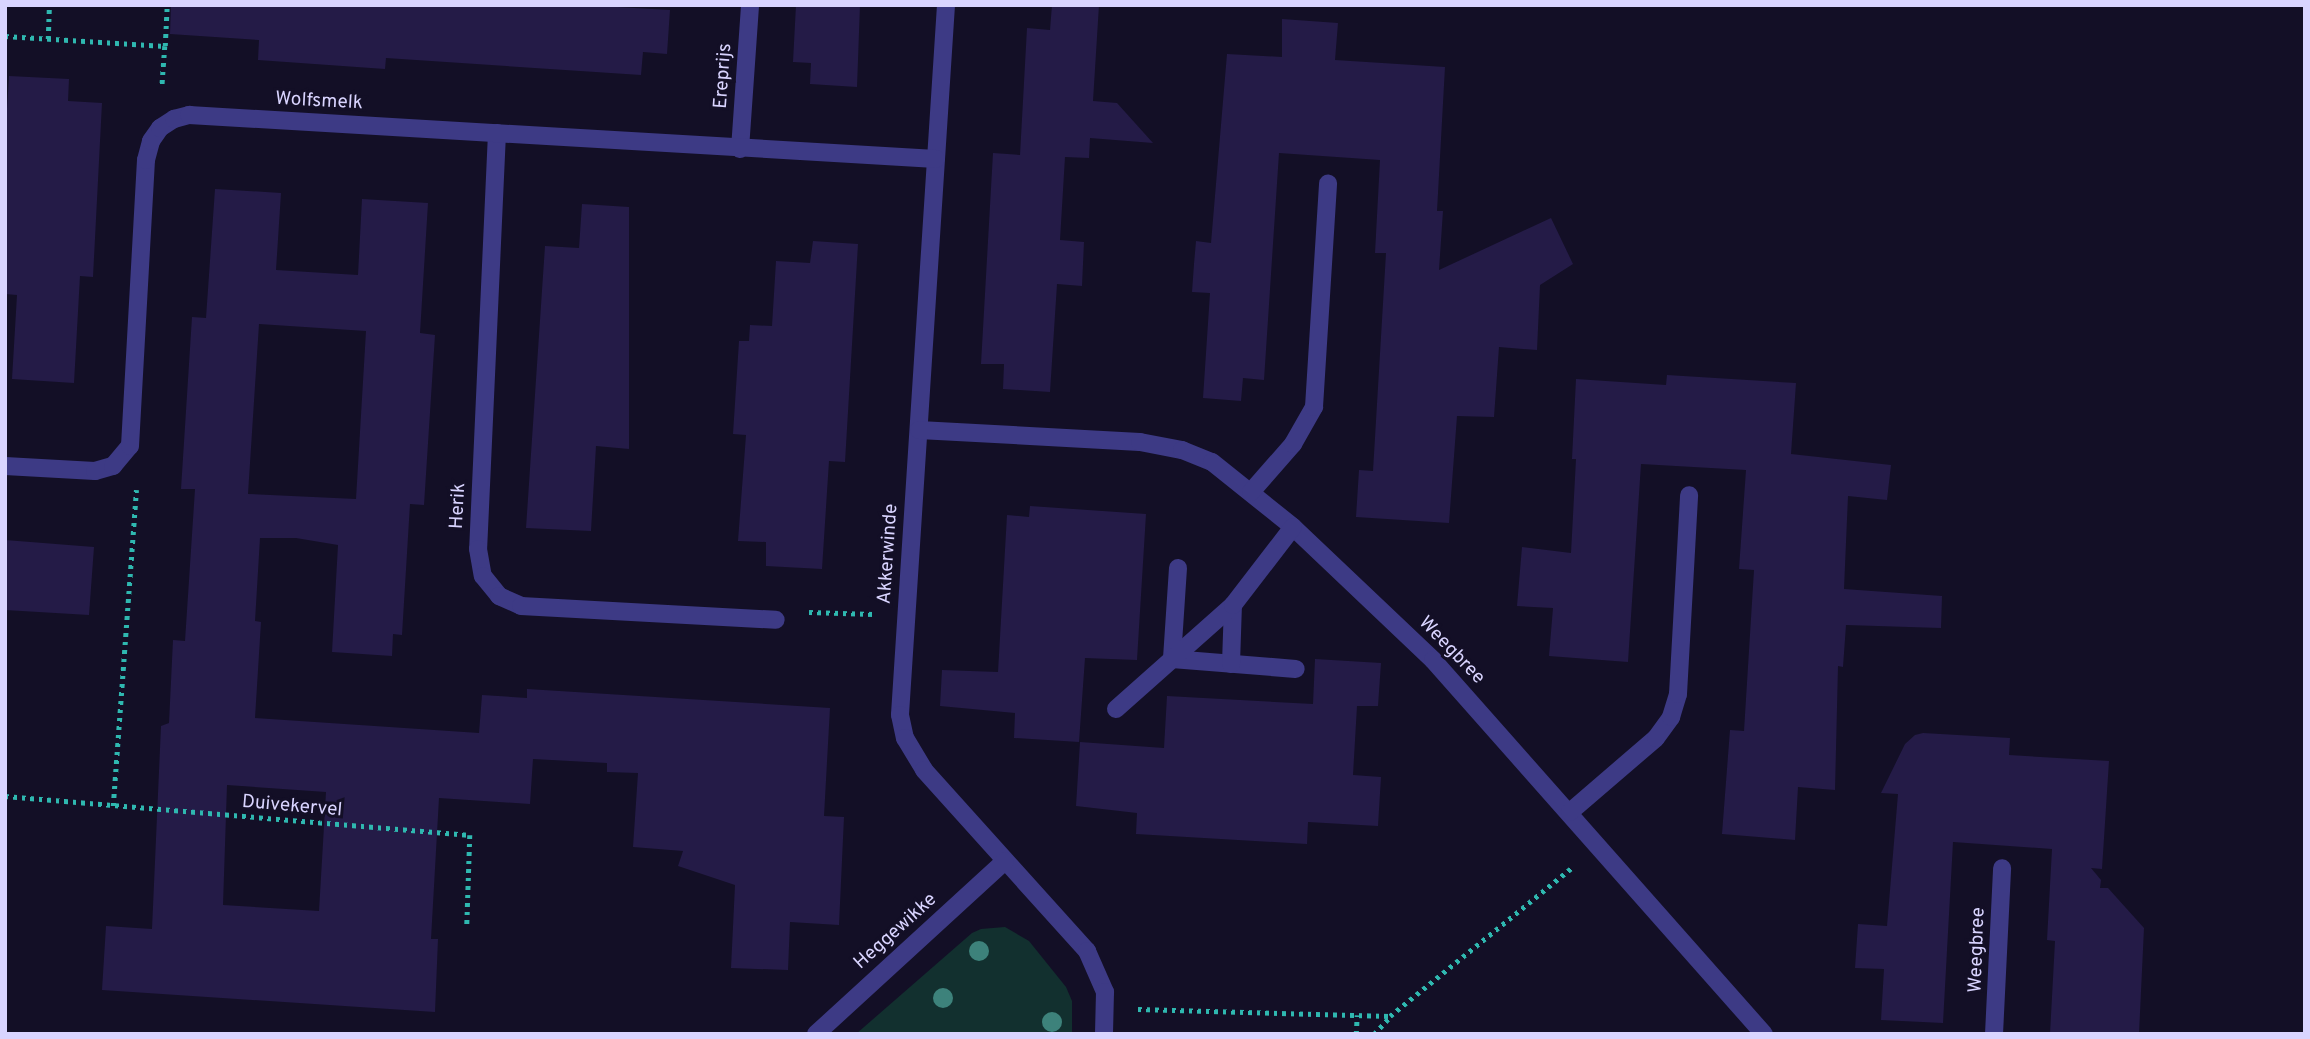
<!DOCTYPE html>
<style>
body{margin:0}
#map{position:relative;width:2310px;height:1039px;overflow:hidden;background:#130f26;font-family:Overpass,sans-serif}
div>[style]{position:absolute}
.green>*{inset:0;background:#12302f}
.building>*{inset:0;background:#241b47}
.path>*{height:4.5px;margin-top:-2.25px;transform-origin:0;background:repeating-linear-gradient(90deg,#2fb8b0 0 3.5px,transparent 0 8.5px)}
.minor>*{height:18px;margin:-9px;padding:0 9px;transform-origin:9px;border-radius:9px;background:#3d3a85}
.trees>*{width:20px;height:20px;margin:-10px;border-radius:50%;background:#3d827b}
span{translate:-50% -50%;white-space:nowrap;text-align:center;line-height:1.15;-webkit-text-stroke:6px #130f26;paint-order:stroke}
.street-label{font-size:19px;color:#d9d4ff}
.frame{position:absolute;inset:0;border:7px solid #d9d4ff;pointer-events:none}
</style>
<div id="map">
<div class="green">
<i style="clip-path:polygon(1005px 927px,1029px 941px,1066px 987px,1072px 1001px,1072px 1034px,856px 1034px,972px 933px,981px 929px)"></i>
</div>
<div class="building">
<i style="clip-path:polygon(171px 5px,582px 5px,670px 10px,667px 54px,643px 52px,641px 75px,386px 58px,385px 69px,258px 60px,259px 40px,170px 34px)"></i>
<i style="clip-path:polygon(796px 5px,860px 5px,857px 87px,810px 84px,811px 63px,793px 62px)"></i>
<i style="clip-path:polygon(1052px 5px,1099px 5px,1093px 101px,1117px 103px,1153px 143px,1090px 138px,1089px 158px,1065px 157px,1060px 240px,1084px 242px,1082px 286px,1057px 284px,1050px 392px,1003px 389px,1004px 364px,981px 364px,993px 153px,1020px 155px,1027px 28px,1050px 30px)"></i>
<i style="clip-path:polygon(1282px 19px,1338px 23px,1335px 60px,1445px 67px,1437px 211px,1443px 211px,1439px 270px,1551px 218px,1573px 264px,1540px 285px,1537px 350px,1499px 347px,1494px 417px,1457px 416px,1449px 523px,1356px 517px,1359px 470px,1373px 471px,1386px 253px,1375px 253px,1380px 160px,1279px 153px,1264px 380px,1243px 378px,1241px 401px,1203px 398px,1210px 293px,1192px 292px,1194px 264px,1196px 241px,1211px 243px,1227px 54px,1282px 57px)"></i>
<i style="clip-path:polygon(9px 76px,69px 79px,68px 101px,102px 103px,93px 277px,80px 276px,74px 383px,12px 379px,17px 295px,5px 294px,5px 141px)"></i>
<i style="clip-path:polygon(evenodd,215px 189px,281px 193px,276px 270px,358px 275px,362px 199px,428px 203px,420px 333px,435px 335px,424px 505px,410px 504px,402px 635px,393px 634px,392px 656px,332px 652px,338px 545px,296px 538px,260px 538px,255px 621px,261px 622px,255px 718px,479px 733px,482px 695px,527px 698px,527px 689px,830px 708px,824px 816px,844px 817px,839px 925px,790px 922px,788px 970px,731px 968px,735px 885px,678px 866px,683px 851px,633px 847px,638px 773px,607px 772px,607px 763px,533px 759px,530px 804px,439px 798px,431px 939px,438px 939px,435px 1012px,102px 990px,106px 926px,152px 929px,161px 726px,169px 723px,173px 640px,185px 641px,195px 489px,181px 489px,192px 317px,206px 318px,215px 189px,259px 324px,366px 331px,356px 499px,248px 494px,259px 324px,215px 189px,227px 785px,326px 792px,319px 911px,223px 905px,227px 785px)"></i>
<i style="clip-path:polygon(582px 204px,629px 207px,629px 449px,596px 446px,591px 531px,526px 528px,545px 246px,579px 248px)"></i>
<i style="clip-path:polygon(813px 241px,858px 244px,845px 462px,829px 461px,822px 569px,766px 566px,766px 542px,738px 541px,746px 435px,733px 434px,739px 341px,749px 341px,750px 325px,772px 326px,776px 261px,810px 263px)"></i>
<i style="clip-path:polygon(1667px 375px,1796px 383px,1791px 454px,1891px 465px,1887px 500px,1848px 496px,1844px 589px,1942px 596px,1941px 628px,1846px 625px,1843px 667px,1838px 666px,1835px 790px,1798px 787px,1795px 840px,1722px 834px,1730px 730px,1744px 731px,1754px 570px,1739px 569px,1746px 470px,1641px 464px,1628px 662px,1549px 656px,1553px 608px,1517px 606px,1522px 547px,1571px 553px,1576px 459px,1572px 459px,1576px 379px,1666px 385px)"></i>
<i style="clip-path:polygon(1030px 506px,1146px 514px,1137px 660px,1085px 658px,1079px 742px,1014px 738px,1015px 713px,940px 706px,942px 670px,998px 672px,1007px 515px,1029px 517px)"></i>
<i style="clip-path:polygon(5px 540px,94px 547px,89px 615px,5px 610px)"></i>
<i style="clip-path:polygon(1315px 659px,1381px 663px,1378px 706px,1357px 706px,1353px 775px,1381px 777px,1378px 826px,1308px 822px,1307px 844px,1136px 834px,1137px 813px,1076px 806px,1080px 742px,1164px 748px,1167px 696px,1313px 704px)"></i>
<i style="clip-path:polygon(1923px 733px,2010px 738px,2009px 755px,2109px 761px,2102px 869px,2091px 868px,2101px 880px,2100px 888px,2108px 888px,2144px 928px,2139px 1034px,2050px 1034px,2055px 941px,2047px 940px,2052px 849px,1953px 842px,1943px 1023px,1881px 1020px,1884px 969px,1855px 968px,1858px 924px,1887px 926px,1898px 794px,1881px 793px,1905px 744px,1915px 735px)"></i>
</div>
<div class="path">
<i style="left:5px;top:36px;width:160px;rotate:3.6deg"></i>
<i style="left:165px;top:46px;width:42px;rotate:94.1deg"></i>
<i style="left:48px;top:39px;width:34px;rotate:-88deg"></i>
<i style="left:165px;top:46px;width:41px;rotate:-87.2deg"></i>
<i style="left:809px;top:612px;width:64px;rotate:1.8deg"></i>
<i style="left:5px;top:796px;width:467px;rotate:4.8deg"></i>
<i style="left:470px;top:835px;width:91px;rotate:91.9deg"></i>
<i style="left:113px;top:806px;width:317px;rotate:-85.8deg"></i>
<i style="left:1138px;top:1009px;width:252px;rotate:1.6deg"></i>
<i style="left:1390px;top:1016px;width:236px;rotate:-39.2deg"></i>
<i style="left:1356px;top:1034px;width:19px;rotate:-87deg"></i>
<i style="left:1374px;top:1034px;width:23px;rotate:-47deg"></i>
</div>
<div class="minor">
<i style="left:946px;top:5px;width:711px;rotate:93.71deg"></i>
<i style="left:900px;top:715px;width:24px;rotate:78deg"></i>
<i style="left:905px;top:738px;width:37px;rotate:59deg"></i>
<i style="left:924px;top:770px;width:244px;rotate:48deg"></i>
<i style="left:1087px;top:951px;width:45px;rotate:66.3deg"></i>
<i style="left:1105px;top:992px;width:42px;rotate:91.4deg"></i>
<i style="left:497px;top:133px;width:416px;rotate:92.6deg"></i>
<i style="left:478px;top:549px;width:27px;rotate:80deg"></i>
<i style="left:483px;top:576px;width:26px;rotate:51deg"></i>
<i style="left:499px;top:596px;width:24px;rotate:24deg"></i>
<i style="left:521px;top:606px;width:255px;rotate:3.1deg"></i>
<i style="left:740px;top:149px;width:144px;rotate:-86deg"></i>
<i style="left:919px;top:430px;width:221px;rotate:3.1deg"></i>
<i style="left:1140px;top:442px;width:43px;rotate:10.8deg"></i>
<i style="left:1182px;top:450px;width:32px;rotate:22deg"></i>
<i style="left:1212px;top:462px;width:104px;rotate:38.7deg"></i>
<i style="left:1293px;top:527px;width:193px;rotate:43.5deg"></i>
<i style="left:1433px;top:660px;width:499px;rotate:48.5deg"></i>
<i style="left:5px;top:466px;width:90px;rotate:3.2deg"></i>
<i style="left:95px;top:471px;width:19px;rotate:-16deg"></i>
<i style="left:113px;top:466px;width:26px;rotate:-50deg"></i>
<i style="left:130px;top:446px;width:286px;rotate:-86.8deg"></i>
<i style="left:146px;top:160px;width:20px;rotate:-75deg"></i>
<i style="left:151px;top:141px;width:16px;rotate:-55deg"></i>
<i style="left:160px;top:128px;width:17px;rotate:-33deg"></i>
<i style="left:174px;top:119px;width:16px;rotate:-15deg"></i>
<i style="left:189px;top:115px;width:748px;rotate:3.37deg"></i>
<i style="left:1251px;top:492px;width:64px;rotate:-48.8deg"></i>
<i style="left:1293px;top:444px;width:43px;rotate:-60.4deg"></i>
<i style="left:1314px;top:407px;width:224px;rotate:-86.4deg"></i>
<i style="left:1178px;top:568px;width:91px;rotate:93.8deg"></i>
<i style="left:1172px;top:659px;width:124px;rotate:4.6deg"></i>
<i style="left:1231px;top:664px;width:59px;rotate:-88.1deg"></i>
<i style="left:1116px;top:709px;width:157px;rotate:-41.6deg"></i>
<i style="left:1233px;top:605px;width:98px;rotate:-52.4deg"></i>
<i style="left:1570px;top:812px;width:113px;rotate:-40.7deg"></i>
<i style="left:1656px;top:738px;width:26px;rotate:-54deg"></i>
<i style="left:1671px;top:717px;width:24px;rotate:-73deg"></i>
<i style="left:1678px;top:694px;width:199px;rotate:-86.8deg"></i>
<i style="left:816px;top:1034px;width:256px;rotate:-42.5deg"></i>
<i style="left:1994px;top:1034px;width:166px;rotate:-87.2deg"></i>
</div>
<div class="trees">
<i style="left:979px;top:951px"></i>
<i style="left:943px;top:998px"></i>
<i style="left:1052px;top:1022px"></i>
</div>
<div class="street-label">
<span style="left:724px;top:76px;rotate:-86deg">Ereprijs</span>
<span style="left:319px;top:102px;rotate:3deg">Wolfsmelk</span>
<span style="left:459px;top:506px;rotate:-87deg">Herik</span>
<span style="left:889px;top:554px;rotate:-86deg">Akkerwinde</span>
<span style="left:1451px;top:651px;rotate:46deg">Weegbree</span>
<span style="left:292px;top:807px;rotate:5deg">Duivekervel</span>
<span style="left:896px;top:932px;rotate:-42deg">Heggewikke</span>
<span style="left:1978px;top:950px;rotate:-88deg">Weegbree</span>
</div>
<div class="frame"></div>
</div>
